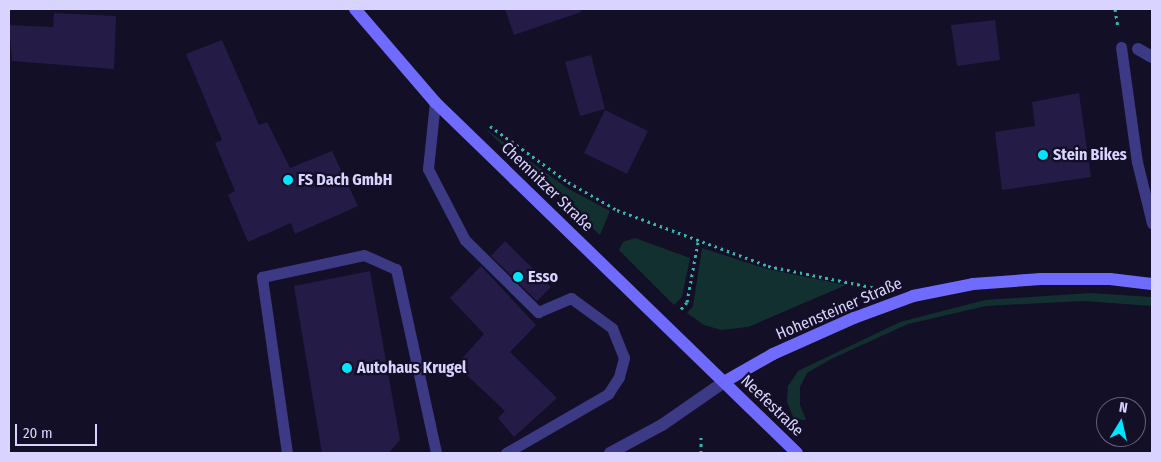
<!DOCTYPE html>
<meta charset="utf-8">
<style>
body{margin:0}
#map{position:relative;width:1161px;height:462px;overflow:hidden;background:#130f26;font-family:"Fira Sans Condensed",sans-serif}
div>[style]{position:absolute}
.green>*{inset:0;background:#12302f}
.building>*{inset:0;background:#241b47}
.path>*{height:3px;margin-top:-1.5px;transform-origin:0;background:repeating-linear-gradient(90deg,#2fb8b0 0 2.5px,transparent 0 6.5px)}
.service>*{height:11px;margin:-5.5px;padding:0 5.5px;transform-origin:5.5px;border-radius:5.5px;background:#3d3a85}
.minor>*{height:12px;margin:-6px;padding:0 6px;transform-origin:6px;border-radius:6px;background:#3d3a85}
.secondary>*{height:12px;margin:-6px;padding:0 6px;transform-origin:6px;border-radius:6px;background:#6f6bff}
.dots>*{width:14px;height:14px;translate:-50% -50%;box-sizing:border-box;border:2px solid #130f26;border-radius:50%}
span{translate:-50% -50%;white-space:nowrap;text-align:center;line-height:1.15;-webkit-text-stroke:4.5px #130f26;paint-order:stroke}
.poi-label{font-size:16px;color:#d9d4ff;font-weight:700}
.left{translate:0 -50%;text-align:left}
.street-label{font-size:16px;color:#d9d4ff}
.frame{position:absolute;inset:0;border:10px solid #d9d4ff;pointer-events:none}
.north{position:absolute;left:1096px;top:397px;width:50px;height:50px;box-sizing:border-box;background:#130f26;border:1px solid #625e7d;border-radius:50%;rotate:9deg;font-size:14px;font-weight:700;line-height:20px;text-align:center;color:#d9d4ff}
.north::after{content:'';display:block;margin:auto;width:18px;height:22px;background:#00e5ff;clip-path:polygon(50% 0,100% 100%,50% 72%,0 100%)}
.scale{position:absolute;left:15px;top:424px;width:82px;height:22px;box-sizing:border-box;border:2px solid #d9d4ff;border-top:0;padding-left:6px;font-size:15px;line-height:18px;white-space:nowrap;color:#d9d4ff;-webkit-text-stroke:4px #130f26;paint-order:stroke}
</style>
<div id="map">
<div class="green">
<i style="clip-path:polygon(484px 128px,567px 188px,610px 211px,600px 235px)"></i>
<i style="clip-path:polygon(635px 238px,690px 258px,682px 297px,674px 305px,619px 250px,623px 242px)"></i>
<i style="clip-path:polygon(702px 248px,767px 269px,846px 285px,748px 327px,721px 330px,704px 325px,687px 313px,693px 306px)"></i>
<i style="clip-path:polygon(1090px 293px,1152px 297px,1152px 306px,1083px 301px,986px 306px,908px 324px,831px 359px,807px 373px,800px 387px,800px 405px,806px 420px,794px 419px,787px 402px,788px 386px,798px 371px,900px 322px,985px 300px)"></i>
</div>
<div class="building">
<i style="clip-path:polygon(505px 9px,580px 9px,581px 12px,514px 35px)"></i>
<i style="clip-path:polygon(54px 13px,116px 16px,114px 69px,12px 61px,9px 25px,53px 27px)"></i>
<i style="clip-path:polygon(995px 20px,1000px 60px,957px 66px,951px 25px)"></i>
<i style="clip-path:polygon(222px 40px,259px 125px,267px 122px,290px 168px,332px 151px,358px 206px,295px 234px,291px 223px,248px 242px,228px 195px,235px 191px,215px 143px,222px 140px,186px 54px)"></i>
<i style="clip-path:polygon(591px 55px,605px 109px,580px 116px,565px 62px)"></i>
<i style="clip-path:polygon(1079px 93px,1091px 177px,1002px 190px,995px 132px,1035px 126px,1032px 102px)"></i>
<i style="clip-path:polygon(605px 110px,648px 131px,627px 174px,584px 153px)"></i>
<i style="clip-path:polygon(505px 241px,551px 287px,537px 301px,491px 256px)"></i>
<i style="clip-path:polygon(481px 266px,536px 325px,510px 352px,557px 398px,514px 437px,498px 418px,505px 411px,456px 365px,484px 334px,450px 298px)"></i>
<i style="clip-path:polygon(370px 271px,400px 440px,389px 453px,322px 453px,294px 286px)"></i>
</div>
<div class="path">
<i style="left:1115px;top:9px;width:19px;rotate:81deg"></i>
<i style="left:490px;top:126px;width:96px;rotate:35.7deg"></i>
<i style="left:568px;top:182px;width:56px;rotate:29.7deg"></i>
<i style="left:617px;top:210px;width:161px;rotate:20.3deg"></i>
<i style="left:768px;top:266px;width:110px;rotate:11.5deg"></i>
<i style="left:681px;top:309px;width:9px;rotate:-49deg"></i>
<i style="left:687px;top:302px;width:61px;rotate:-79.6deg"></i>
<i style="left:701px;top:453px;width:18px;rotate:-90deg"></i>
</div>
<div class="service">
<i style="left:1121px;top:47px;width:116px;rotate:82.1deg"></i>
<i style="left:1137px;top:162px;width:63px;rotate:76.2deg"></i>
<i style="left:435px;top:102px;width:67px;rotate:96deg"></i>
<i style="left:428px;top:169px;width:80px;rotate:62.5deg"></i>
<i style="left:465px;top:240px;width:103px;rotate:44.6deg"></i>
<i style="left:538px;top:312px;width:36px;rotate:-23deg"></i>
<i style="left:571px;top:298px;width:51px;rotate:36.2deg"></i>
<i style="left:612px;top:328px;width:32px;rotate:68deg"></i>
<i style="left:624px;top:358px;width:20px;rotate:105deg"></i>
<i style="left:619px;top:377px;width:20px;rotate:123deg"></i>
<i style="left:608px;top:394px;width:118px;rotate:150deg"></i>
<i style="left:287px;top:453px;width:178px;rotate:-98.1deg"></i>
<i style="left:262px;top:277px;width:104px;rotate:-12.2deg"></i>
<i style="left:364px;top:255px;width:35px;rotate:24deg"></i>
<i style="left:396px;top:269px;width:188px;rotate:77.7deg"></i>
</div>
<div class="minor">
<i style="left:1138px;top:49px;width:16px;rotate:30deg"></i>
<i style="left:610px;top:453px;width:59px;rotate:-28.3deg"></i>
<i style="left:662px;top:425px;width:75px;rotate:-34.7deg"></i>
</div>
<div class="secondary">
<i style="left:355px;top:9px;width:123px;rotate:49.3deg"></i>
<i style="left:435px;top:102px;width:504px;rotate:44.12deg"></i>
<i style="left:724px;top:382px;width:56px;rotate:-29.7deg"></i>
<i style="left:773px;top:354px;width:89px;rotate:-24deg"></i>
<i style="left:854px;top:318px;width:63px;rotate:-20.4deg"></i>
<i style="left:913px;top:296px;width:61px;rotate:-11.3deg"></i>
<i style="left:973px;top:284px;width:68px;rotate:-4.2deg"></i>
<i style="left:1041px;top:279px;width:69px"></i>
<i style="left:1110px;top:279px;width:42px;rotate:6.8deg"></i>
</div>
<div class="dots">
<i style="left:1043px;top:155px;background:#00e5ff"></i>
<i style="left:288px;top:180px;background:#00e5ff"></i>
<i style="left:518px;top:277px;background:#00e5ff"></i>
<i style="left:347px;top:368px;background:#00e5ff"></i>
</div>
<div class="poi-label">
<span class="left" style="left:1053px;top:155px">Stein Bikes</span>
<span class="left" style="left:298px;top:180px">FS Dach GmbH</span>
<span class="left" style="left:528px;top:277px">Esso</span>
<span class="left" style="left:357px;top:368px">Autohaus Krugel</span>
</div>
<div class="street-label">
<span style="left:547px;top:187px;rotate:44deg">Chemnitzer Straße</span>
<span style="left:839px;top:309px;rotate:-23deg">Hohensteiner Straße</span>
<span style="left:772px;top:406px;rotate:44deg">Neefestraße</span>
</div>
<div class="frame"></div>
<div class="north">N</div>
<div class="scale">20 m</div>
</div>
